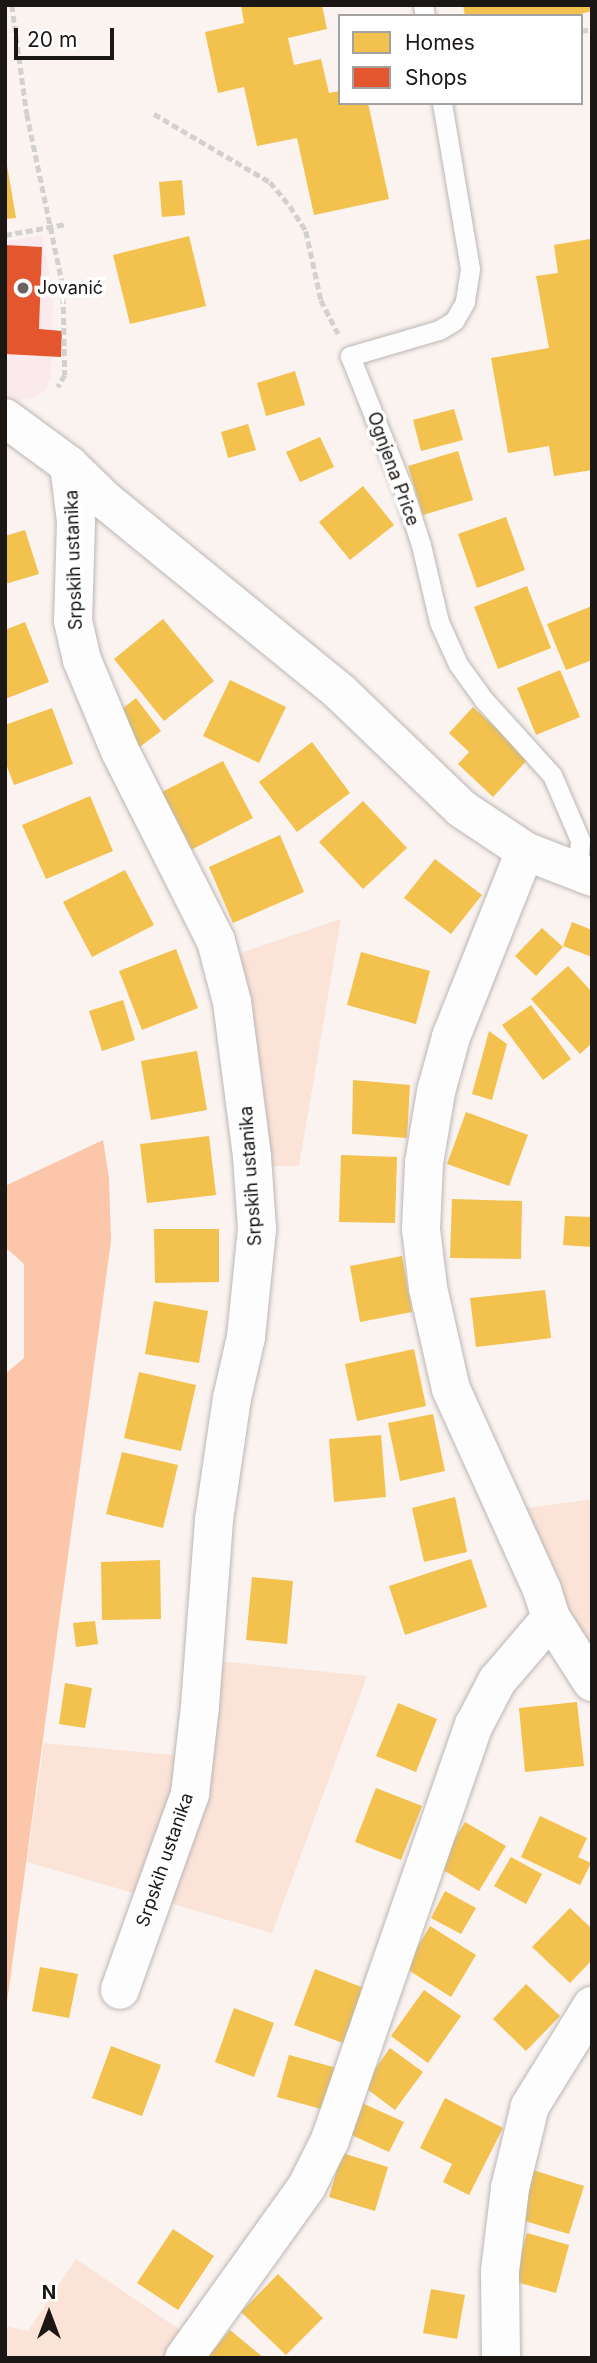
<!DOCTYPE html>
<meta charset="utf-8">
<style>
body{margin:0}
#map{position:relative;width:597px;height:2363px;overflow:hidden;background:#faf3f0;font-family:Inter,sans-serif}
div>[style]{position:absolute}
.commercial>*{inset:0;background:#fbeaed}
.green>*{inset:0;background:#fbe3d8}
.forest>*{inset:0;background:#fcc6ab}
.homes>*{inset:0;background:#f2c14e}
.shops>*{inset:0;background:#e4572e}
.path>*{height:4.5px;margin-top:-2.25px;transform-origin:0;background:repeating-linear-gradient(90deg,#d3d1d0 0 7px,transparent 0 10.5px)}
.roads{filter:drop-shadow(0 0 2px #bcb6b4) drop-shadow(0 0 2px #bcb6b4)}
.lane>*{height:19px;margin:-9.5px;padding:0 9.5px;transform-origin:9.5px;border-radius:9.5px;background:#fefdfd}
.street>*{height:38px;margin:-19px;padding:0 19px;transform-origin:19px;border-radius:19px;background:#fefdfd}
.secondary>*{height:38px;margin:-19px;padding:0 19px;transform-origin:19px;border-radius:19px;background:#fefdfd}
.dots>*{width:19px;height:19px;translate:-50% -50%;box-sizing:border-box;border:4px solid #fff;border-radius:50%}
span{translate:-50% -50%;white-space:nowrap;text-align:center;line-height:1.15;-webkit-text-stroke:7px #fff;paint-order:stroke}
.poi-label{font-size:18px;color:#1b1715}
.left{translate:0 -50%;text-align:left}
.street-label{font-size:18px;color:#1b1715}
.frame{position:absolute;inset:0;border:7px solid #1b1715;pointer-events:none}
.legend{position:absolute;left:338px;top:14px;width:245px;height:91px;box-sizing:border-box;background:#fff;border:2px solid #a4a2a1;margin:0;padding:9px 12px;list-style:none;font-size:21px;color:#1b1715}
.legend li{display:flex;align-items:center;gap:14px;height:35px}
.legend b{width:35px;border:2px solid #a4a2a1}
.north{position:absolute;left:14px;top:2279px;width:70px;height:70px;-webkit-text-stroke:5px #fff;paint-order:stroke;rotate:0deg;font-size:19px;font-weight:700;line-height:28px;text-align:center;color:#1b1715}
.north::after{content:'';display:block;margin:auto;width:24px;height:32px;background:#1b1715;clip-path:polygon(50% 0,100% 100%,50% 72%,0 100%)}
.scale{position:absolute;left:14px;top:28px;width:100px;height:32px;box-sizing:border-box;border:4px solid #1b1715;border-top:0;padding-left:9px;font-size:21px;line-height:24px;white-space:nowrap;color:#1b1715;-webkit-text-stroke:5px #fff;paint-order:stroke}
</style>
<div id="map">
<div class="commercial">
<i style="clip-path:polygon(42px 235px,53px 294px,51px 376px,45px 391px,35px 397px,8px 401px,5px 399px,5px 242px)"></i>
</div>
<div class="green">
<i style="clip-path:polygon(341px 919px,299px 1166px,267px 1166px,235px 955px)"></i>
<i style="clip-path:polygon(592px 1499px,592px 1660px,514px 1510px)"></i>
<i style="clip-path:polygon(219px 1661px,367px 1676px,272px 1933px,166px 1902px)"></i>
<i style="clip-path:polygon(44px 1743px,183px 1756px,140px 1895px,27px 1862px)"></i>
<i style="clip-path:polygon(76px 2259px,180px 2330px,164px 2358px,5px 2358px,5px 2326px,28px 2331px)"></i>
</div>
<div class="forest">
<i style="clip-path:polygon(103px 1140px,109px 1178px,111px 1241px,5px 2017px,5px 1374px,24px 1358px,24px 1264px,5px 1247px,5px 1186px)"></i>
</div>
<div class="homes">
<i style="clip-path:polygon(241px 5px,322px 5px,327px 29px,288px 38px,294px 65px,321px 59px,329px 93px,340px 91px,340px 103px,368px 103px,389px 199px,314px 215px,297px 138px,257px 146px,244px 87px,218px 93px,205px 32px,244px 23px)"></i>
<i style="clip-path:polygon(463px 5px,592px 5px,592px 11px,572px 16px,465px 16px)"></i>
<i style="clip-path:polygon(5px 154px,16px 218px,5px 219px)"></i>
<i style="clip-path:polygon(182px 180px,185px 215px,162px 217px,159px 182px)"></i>
<i style="clip-path:polygon(189px 236px,206px 306px,130px 324px,113px 255px)"></i>
<i style="clip-path:polygon(590px 239px,592px 470px,554px 476px,549px 446px,508px 453px,491px 358px,549px 348px,536px 276px,558px 273px,554px 245px)"></i>
<i style="clip-path:polygon(295px 371px,305px 405px,266px 416px,257px 383px)"></i>
<i style="clip-path:polygon(454px 409px,463px 440px,421px 451px,413px 420px)"></i>
<i style="clip-path:polygon(248px 424px,256px 450px,228px 458px,221px 432px)"></i>
<i style="clip-path:polygon(320px 437px,334px 467px,300px 482px,286px 452px)"></i>
<i style="clip-path:polygon(458px 451px,473px 500px,423px 515px,408px 466px)"></i>
<i style="clip-path:polygon(363px 486px,394px 525px,350px 560px,319px 522px)"></i>
<i style="clip-path:polygon(506px 517px,525px 570px,477px 588px,458px 534px)"></i>
<i style="clip-path:polygon(25px 530px,39px 574px,5px 584px,5px 536px)"></i>
<i style="clip-path:polygon(527px 586px,551px 648px,498px 669px,474px 607px)"></i>
<i style="clip-path:polygon(592px 606px,592px 660px,566px 670px,547px 624px)"></i>
<i style="clip-path:polygon(163px 619px,214px 681px,164px 721px,114px 659px)"></i>
<i style="clip-path:polygon(25px 622px,49px 682px,5px 699px,5px 630px)"></i>
<i style="clip-path:polygon(560px 670px,580px 717px,536px 735px,517px 688px)"></i>
<i style="clip-path:polygon(230px 680px,286px 707px,259px 763px,203px 736px)"></i>
<i style="clip-path:polygon(136px 698px,161px 731px,133px 752px,108px 720px)"></i>
<i style="clip-path:polygon(473px 707px,529px 758px,493px 797px,458px 764px,469px 752px,449px 733px)"></i>
<i style="clip-path:polygon(52px 708px,73px 764px,14px 785px,5px 761px,5px 725px)"></i>
<i style="clip-path:polygon(312px 742px,350px 793px,297px 832px,259px 782px)"></i>
<i style="clip-path:polygon(223px 761px,253px 818px,187px 852px,156px 795px)"></i>
<i style="clip-path:polygon(90px 796px,113px 851px,46px 879px,22px 825px)"></i>
<i style="clip-path:polygon(363px 801px,407px 848px,363px 889px,319px 842px)"></i>
<i style="clip-path:polygon(280px 835px,304px 892px,233px 923px,209px 867px)"></i>
<i style="clip-path:polygon(435px 859px,482px 895px,451px 934px,404px 898px)"></i>
<i style="clip-path:polygon(125px 870px,154px 925px,92px 957px,63px 902px)"></i>
<i style="clip-path:polygon(572px 922px,592px 930px,592px 957px,563px 946px)"></i>
<i style="clip-path:polygon(542px 928px,563px 947px,536px 976px,515px 956px)"></i>
<i style="clip-path:polygon(176px 949px,198px 1008px,142px 1030px,119px 971px)"></i>
<i style="clip-path:polygon(361px 952px,430px 971px,416px 1024px,347px 1005px)"></i>
<i style="clip-path:polygon(568px 966px,592px 992px,592px 1043px,580px 1054px,531px 999px)"></i>
<i style="clip-path:polygon(123px 1000px,135px 1040px,102px 1051px,89px 1011px)"></i>
<i style="clip-path:polygon(531px 1005px,571px 1059px,543px 1080px,502px 1025px)"></i>
<i style="clip-path:polygon(489px 1031px,507px 1044px,492px 1100px,472px 1094px)"></i>
<i style="clip-path:polygon(197px 1051px,207px 1110px,151px 1120px,141px 1061px)"></i>
<i style="clip-path:polygon(353px 1080px,410px 1085px,407px 1138px,352px 1134px)"></i>
<i style="clip-path:polygon(466px 1112px,528px 1135px,509px 1186px,447px 1164px)"></i>
<i style="clip-path:polygon(209px 1136px,216px 1195px,147px 1203px,140px 1144px)"></i>
<i style="clip-path:polygon(341px 1155px,397px 1157px,395px 1223px,339px 1222px)"></i>
<i style="clip-path:polygon(452px 1199px,522px 1201px,521px 1259px,450px 1258px)"></i>
<i style="clip-path:polygon(565px 1216px,592px 1217px,592px 1247px,563px 1245px)"></i>
<i style="clip-path:polygon(154px 1229px,219px 1229px,219px 1282px,155px 1283px)"></i>
<i style="clip-path:polygon(402px 1256px,412px 1312px,360px 1322px,350px 1266px)"></i>
<i style="clip-path:polygon(545px 1290px,551px 1338px,476px 1347px,470px 1298px)"></i>
<i style="clip-path:polygon(154px 1301px,208px 1311px,199px 1363px,145px 1354px)"></i>
<i style="clip-path:polygon(414px 1349px,426px 1406px,357px 1421px,345px 1364px)"></i>
<i style="clip-path:polygon(139px 1372px,196px 1385px,181px 1451px,124px 1438px)"></i>
<i style="clip-path:polygon(433px 1414px,445px 1471px,400px 1481px,388px 1423px)"></i>
<i style="clip-path:polygon(381px 1435px,386px 1497px,334px 1502px,329px 1439px)"></i>
<i style="clip-path:polygon(122px 1452px,178px 1465px,163px 1528px,106px 1514px)"></i>
<i style="clip-path:polygon(455px 1497px,467px 1552px,424px 1562px,412px 1508px)"></i>
<i style="clip-path:polygon(471px 1559px,487px 1607px,405px 1635px,389px 1586px)"></i>
<i style="clip-path:polygon(160px 1560px,161px 1619px,102px 1620px,101px 1562px)"></i>
<i style="clip-path:polygon(252px 1577px,293px 1581px,287px 1644px,246px 1640px)"></i>
<i style="clip-path:polygon(95px 1621px,98px 1644px,76px 1647px,73px 1623px)"></i>
<i style="clip-path:polygon(65px 1683px,92px 1688px,85px 1728px,59px 1724px)"></i>
<i style="clip-path:polygon(577px 1702px,584px 1766px,525px 1772px,519px 1708px)"></i>
<i style="clip-path:polygon(398px 1703px,437px 1719px,416px 1772px,376px 1756px)"></i>
<i style="clip-path:polygon(376px 1788px,422px 1806px,401px 1860px,355px 1842px)"></i>
<i style="clip-path:polygon(540px 1816px,587px 1838px,578px 1857px,591px 1863px,580px 1885px,521px 1857px)"></i>
<i style="clip-path:polygon(465px 1822px,506px 1846px,479px 1891px,438px 1867px)"></i>
<i style="clip-path:polygon(511px 1857px,542px 1874px,526px 1904px,494px 1886px)"></i>
<i style="clip-path:polygon(445px 1891px,476px 1908px,461px 1934px,431px 1918px)"></i>
<i style="clip-path:polygon(570px 1908px,592px 1929px,592px 1960px,570px 1983px,532px 1947px)"></i>
<i style="clip-path:polygon(430px 1926px,476px 1955px,451px 1997px,405px 1968px)"></i>
<i style="clip-path:polygon(40px 1967px,78px 1974px,69px 2018px,32px 2011px)"></i>
<i style="clip-path:polygon(315px 1969px,364px 1988px,343px 2043px,294px 2025px)"></i>
<i style="clip-path:polygon(526px 1984px,560px 2016px,526px 2051px,493px 2019px)"></i>
<i style="clip-path:polygon(424px 1990px,461px 2016px,428px 2063px,391px 2036px)"></i>
<i style="clip-path:polygon(234px 2008px,274px 2023px,254px 2077px,215px 2062px)"></i>
<i style="clip-path:polygon(111px 2046px,161px 2065px,142px 2116px,92px 2098px)"></i>
<i style="clip-path:polygon(390px 2048px,423px 2072px,395px 2110px,363px 2086px)"></i>
<i style="clip-path:polygon(289px 2055px,337px 2068px,325px 2110px,277px 2097px)"></i>
<i style="clip-path:polygon(445px 2098px,503px 2128px,469px 2195px,443px 2182px,452px 2164px,420px 2148px)"></i>
<i style="clip-path:polygon(362px 2103px,404px 2122px,389px 2152px,347px 2133px)"></i>
<i style="clip-path:polygon(342px 2153px,388px 2167px,375px 2211px,329px 2197px)"></i>
<i style="clip-path:polygon(533px 2170px,584px 2186px,569px 2234px,518px 2219px)"></i>
<i style="clip-path:polygon(173px 2229px,214px 2256px,178px 2310px,137px 2283px)"></i>
<i style="clip-path:polygon(527px 2233px,569px 2245px,556px 2293px,513px 2281px)"></i>
<i style="clip-path:polygon(278px 2274px,323px 2318px,286px 2355px,241px 2312px)"></i>
<i style="clip-path:polygon(431px 2289px,465px 2295px,457px 2339px,423px 2333px)"></i>
<i style="clip-path:polygon(230px 2330px,264px 2358px,207px 2358px)"></i>
</div>
<div class="shops">
<i style="clip-path:polygon(5px 245px,42px 247px,39px 329px,62px 331px,61px 357px,5px 354px)"></i>
</div>
<div class="path">
<i style="left:12px;top:5px;width:110px;rotate:82.2deg"></i>
<i style="left:27px;top:114px;width:176px;rotate:78.2deg"></i>
<i style="left:63px;top:286px;width:89px;rotate:88.7deg"></i>
<i style="left:65px;top:375px;width:14px;rotate:120deg"></i>
<i style="left:581px;top:31px;width:11px;rotate:-10deg"></i>
<i style="left:154px;top:114px;width:134px;rotate:30.4deg"></i>
<i style="left:270px;top:182px;width:31px;rotate:50deg"></i>
<i style="left:290px;top:206px;width:30px;rotate:57deg"></i>
<i style="left:306px;top:231px;width:71px;rotate:77.7deg"></i>
<i style="left:321px;top:300px;width:38px;rotate:63deg"></i>
<i style="left:5px;top:235px;width:62px;rotate:-10.2deg"></i>
</div>
<div class="roads">
<div class="lane">
<i style="left:423px;top:5px;width:11px;rotate:80deg"></i>
<i style="left:442px;top:103px;width:168px;rotate:80.4deg"></i>
<i style="left:470px;top:269px;width:33px;rotate:99deg"></i>
<i style="left:465px;top:302px;width:22px;rotate:120deg"></i>
<i style="left:454px;top:321px;width:17px;rotate:149deg"></i>
<i style="left:439px;top:330px;width:93px;rotate:163.7deg"></i>
<i style="left:350px;top:356px;width:143px;rotate:68.3deg"></i>
<i style="left:403px;top:489px;width:59px;rotate:72.2deg"></i>
<i style="left:421px;top:545px;width:79px;rotate:76.8deg"></i>
<i style="left:439px;top:622px;width:46px;rotate:65.7deg"></i>
<i style="left:458px;top:664px;width:44px;rotate:54.2deg"></i>
<i style="left:484px;top:700px;width:101px;rotate:47.8deg"></i>
<i style="left:552px;top:775px;width:71px;rotate:66.7deg"></i>
<i style="left:580px;top:840px;width:32px;rotate:94deg"></i>
</div>
<div class="street">
<i style="left:69px;top:465px;width:56px;rotate:82.9deg"></i>
<i style="left:76px;top:521px;width:100px;rotate:91.7deg"></i>
<i style="left:73px;top:621px;width:40px;rotate:77deg"></i>
<i style="left:82px;top:660px;width:99px;rotate:67.3deg"></i>
<i style="left:120px;top:751px;width:213px;rotate:63.2deg"></i>
<i style="left:216px;top:941px;width:63px;rotate:75.3deg"></i>
<i style="left:232px;top:1002px;width:156px;rotate:82.6deg"></i>
<i style="left:252px;top:1157px;width:72px;rotate:86deg"></i>
<i style="left:257px;top:1229px;width:109px;rotate:95.8deg"></i>
<i style="left:246px;top:1337px;width:63px;rotate:102.9deg"></i>
<i style="left:232px;top:1398px;width:123px;rotate:98.4deg"></i>
<i style="left:214px;top:1520px;width:187px;rotate:94.3deg"></i>
<i style="left:200px;top:1706px;width:89px;rotate:96.5deg"></i>
<i style="left:190px;top:1794px;width:208px;rotate:109.7deg"></i>
<i style="left:525px;top:851px;width:200px;rotate:111.7deg"></i>
<i style="left:451px;top:1037px;width:57px;rotate:105.3deg"></i>
<i style="left:436px;top:1092px;width:72px;rotate:99.6deg"></i>
<i style="left:424px;top:1163px;width:66px;rotate:92.6deg"></i>
<i style="left:421px;top:1229px;width:59px;rotate:83.2deg"></i>
<i style="left:428px;top:1288px;width:104px;rotate:77.2deg"></i>
<i style="left:451px;top:1389px;width:221px;rotate:65.6deg"></i>
<i style="left:542px;top:1590px;width:29px;rotate:72deg"></i>
<i style="left:551px;top:1618px;width:76px;rotate:57.4deg"></i>
<i style="left:184px;top:2358px;width:211px;rotate:-54.4deg"></i>
<i style="left:307px;top:2186px;width:51px;rotate:-63.4deg"></i>
<i style="left:330px;top:2140px;width:439px;rotate:-70.9deg"></i>
<i style="left:474px;top:1725px;width:50px;rotate:-62.4deg"></i>
<i style="left:497px;top:1681px;width:83px;rotate:-49.4deg"></i>
<i style="left:501px;top:2358px;width:87px;rotate:-90.7deg"></i>
<i style="left:500px;top:2271px;width:84px;rotate:-83.1deg"></i>
<i style="left:510px;top:2188px;width:84px;rotate:-76.3deg"></i>
<i style="left:530px;top:2106px;width:118px;rotate:-58.2deg"></i>
</div>
<div class="secondary">
<i style="left:5px;top:418px;width:79px;rotate:36.3deg"></i>
<i style="left:69px;top:465px;width:52px;rotate:44.2deg"></i>
<i style="left:106px;top:501px;width:302px;rotate:39.2deg"></i>
<i style="left:340px;top:692px;width:169px;rotate:43.8deg"></i>
<i style="left:462px;top:809px;width:76px;rotate:33.7deg"></i>
<i style="left:525px;top:851px;width:72px;rotate:21.2deg"></i>
</div>
</div>
<div class="dots">
<i style="left:23px;top:288px;background:#696462"></i>
</div>
<div class="poi-label">
<span class="left" style="left:37px;top:288px">Jovanić</span>
</div>
<div class="street-label">
<span style="left:393px;top:469px;rotate:70deg">Ognjena Price</span>
<span style="left:74px;top:560px;rotate:-92deg">Srpskih ustanika</span>
<span style="left:251px;top:1176px;rotate:-94deg">Srpskih ustanika</span>
<span style="left:165px;top:1860px;rotate:-71deg">Srpskih ustanika</span>
</div>
<div class="frame"></div>
<ul class="legend">
<li><b style="height:19px;background:#f2c14e"></b>Homes</li>
<li><b style="height:19px;background:#e4572e"></b>Shops</li>
</ul>
<div class="north">N</div>
<div class="scale">20 m</div>
</div>
